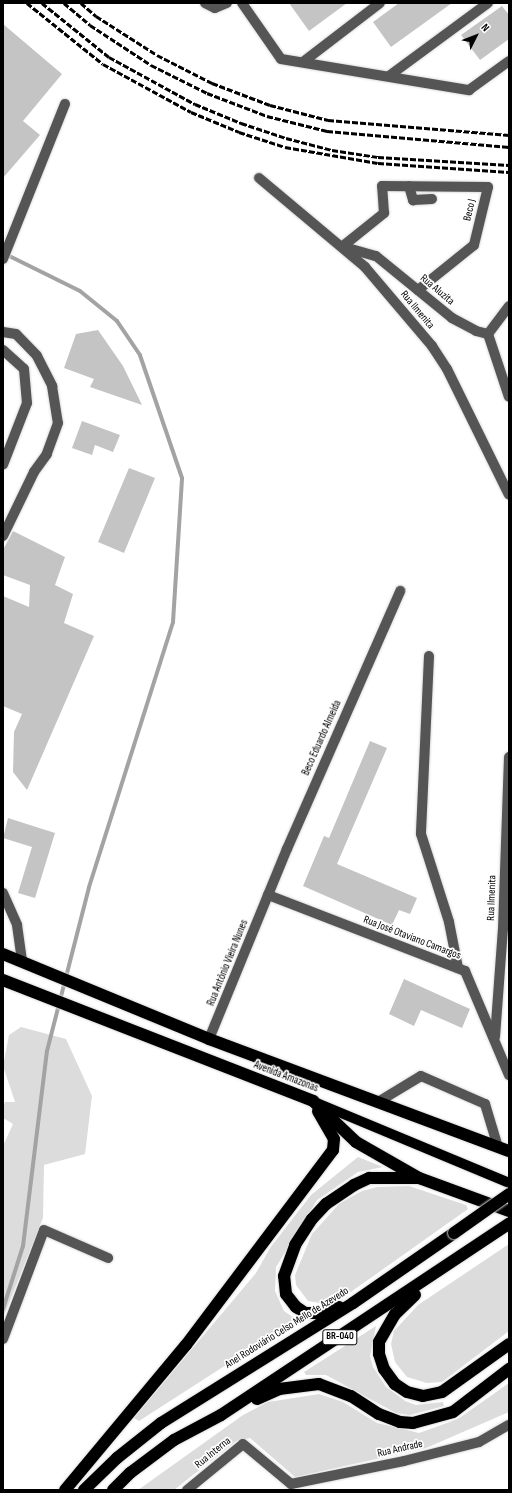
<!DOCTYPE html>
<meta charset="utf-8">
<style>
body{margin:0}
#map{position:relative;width:512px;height:1493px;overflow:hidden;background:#fff;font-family:"Sofia Sans Condensed",sans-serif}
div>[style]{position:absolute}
.green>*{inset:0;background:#dcdcdc}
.stream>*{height:4px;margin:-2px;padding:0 2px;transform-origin:2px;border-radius:2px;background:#a3a3a3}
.building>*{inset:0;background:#c4c4c4}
.roads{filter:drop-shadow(0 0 1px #dbdbdb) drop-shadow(0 0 1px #dbdbdb)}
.minor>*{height:10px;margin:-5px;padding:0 5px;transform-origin:5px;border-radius:5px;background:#555}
.major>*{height:10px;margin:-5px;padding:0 5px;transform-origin:5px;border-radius:5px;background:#000}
.highway>*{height:12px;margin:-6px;padding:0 6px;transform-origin:6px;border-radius:6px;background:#000}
.rail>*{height:3px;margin-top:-1.5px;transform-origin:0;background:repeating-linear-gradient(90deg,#000 0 6px,transparent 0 8px)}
.bridges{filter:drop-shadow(0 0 1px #dbdbdb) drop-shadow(0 0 1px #dbdbdb)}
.highway-bridge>*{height:12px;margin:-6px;padding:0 6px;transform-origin:6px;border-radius:6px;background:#000}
span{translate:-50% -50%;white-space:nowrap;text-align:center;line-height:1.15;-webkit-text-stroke:3.5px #fff;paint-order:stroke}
.shield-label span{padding:1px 3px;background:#fff;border:1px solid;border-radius:3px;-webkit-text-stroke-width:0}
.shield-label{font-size:10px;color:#000;font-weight:700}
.street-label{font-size:11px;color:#000}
.frame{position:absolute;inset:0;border:4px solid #000;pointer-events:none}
.north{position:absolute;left:456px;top:16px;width:40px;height:40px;-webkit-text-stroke:3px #fff;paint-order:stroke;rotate:48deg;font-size:11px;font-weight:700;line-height:16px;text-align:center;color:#000}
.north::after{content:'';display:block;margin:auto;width:14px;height:18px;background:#000;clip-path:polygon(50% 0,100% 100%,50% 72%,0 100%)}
</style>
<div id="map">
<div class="green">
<i style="clip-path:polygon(21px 1027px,66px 1039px,92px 1096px,85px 1154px,44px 1165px,43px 1218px,3px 1318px,3px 1146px,13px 1124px,3px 1118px,3px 1107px,5px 1102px,15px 1102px,3px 1066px,9px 1035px)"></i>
<i style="clip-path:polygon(358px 1157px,383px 1167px,358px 1172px,317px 1200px,276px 1267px,275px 1291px,284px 1311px,297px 1320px,295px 1324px,271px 1336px,139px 1421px,134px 1418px,256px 1273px,270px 1248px,311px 1195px)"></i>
<i style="clip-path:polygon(409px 1186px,466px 1205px,468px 1209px,348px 1294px,320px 1303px,308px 1301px,296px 1285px,295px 1275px,312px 1234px,339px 1204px,362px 1191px,377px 1187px)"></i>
<i style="clip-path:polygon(509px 1244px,509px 1331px,442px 1382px,427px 1383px,407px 1377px,395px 1362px,391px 1344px,394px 1331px,418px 1305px)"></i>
<i style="clip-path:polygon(376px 1326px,370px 1356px,373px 1367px,386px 1387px,405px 1401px,416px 1405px,443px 1402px,444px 1406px,410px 1415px,396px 1413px,326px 1375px,306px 1375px,304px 1372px)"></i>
<i style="clip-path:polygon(509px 1383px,509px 1412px,426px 1448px,295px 1477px,250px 1438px,236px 1441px,174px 1490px,138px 1490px,243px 1415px,268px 1402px,319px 1394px,343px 1402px,377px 1423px,419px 1433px,458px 1419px)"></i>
</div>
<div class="stream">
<i style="left:3px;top:1309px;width:66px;rotate:-72.4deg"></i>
<i style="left:23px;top:1246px;width:196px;rotate:-83deg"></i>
<i style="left:47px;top:1051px;width:169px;rotate:-75.6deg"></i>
<i style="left:89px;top:887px;width:278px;rotate:-72.4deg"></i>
<i style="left:173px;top:622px;width:144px;rotate:-86.4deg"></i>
<i style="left:182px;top:478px;width:130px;rotate:-108.9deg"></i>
<i style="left:140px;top:355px;width:41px;rotate:-124.1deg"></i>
<i style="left:117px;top:321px;width:48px;rotate:-141deg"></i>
<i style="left:80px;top:291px;width:84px;rotate:-153.7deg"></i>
</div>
<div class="building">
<i style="clip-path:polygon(289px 3px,347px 3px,309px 31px)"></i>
<i style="clip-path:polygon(399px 3px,452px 3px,391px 47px,373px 22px)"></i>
<i style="clip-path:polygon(502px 6px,509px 15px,509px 39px,480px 60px,461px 35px)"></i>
<i style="clip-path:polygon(3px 24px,62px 74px,23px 121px,40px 135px,3px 178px)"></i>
<i style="clip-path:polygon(98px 330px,123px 366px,142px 405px,90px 387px,94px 379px,64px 368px,76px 334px)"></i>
<i style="clip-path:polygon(82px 421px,120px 435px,113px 452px,95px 445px,92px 455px,72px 448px)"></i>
<i style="clip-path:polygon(129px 468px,155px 478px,124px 553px,98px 542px)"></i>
<i style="clip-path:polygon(13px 531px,65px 557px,55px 585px,73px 594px,64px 623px,94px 636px,27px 790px,13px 772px,14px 732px,22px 714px,3px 706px,3px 596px,29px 607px,30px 585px,3px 575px,3px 550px)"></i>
<i style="clip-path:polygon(370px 741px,387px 748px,337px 864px,417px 898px,410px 914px,399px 910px,392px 925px,303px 886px,324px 836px,329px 838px)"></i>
<i style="clip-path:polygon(8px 818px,55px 833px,35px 898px,18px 893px,32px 847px,3px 838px)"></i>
<i style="clip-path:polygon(404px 979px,470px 1009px,462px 1028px,421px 1010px,414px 1026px,389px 1014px)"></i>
</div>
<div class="roads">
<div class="minor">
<i style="left:205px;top:3px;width:11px;rotate:27deg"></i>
<i style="left:215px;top:8px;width:13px;rotate:-23deg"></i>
<i style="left:242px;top:3px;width:68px;rotate:55.1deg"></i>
<i style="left:281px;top:59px;width:191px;rotate:9.4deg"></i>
<i style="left:469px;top:90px;width:49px;rotate:-35.9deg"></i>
<i style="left:303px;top:62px;width:97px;rotate:-37.5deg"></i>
<i style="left:389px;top:76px;width:123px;rotate:-36.4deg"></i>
<i style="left:259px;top:178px;width:138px;rotate:40deg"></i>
<i style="left:365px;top:267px;width:104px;rotate:49.7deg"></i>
<i style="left:432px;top:346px;width:27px;rotate:57deg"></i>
<i style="left:447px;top:369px;width:140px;rotate:63.8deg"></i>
<i style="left:409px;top:186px;width:15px;rotate:74deg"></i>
<i style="left:413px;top:200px;width:19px;rotate:-3deg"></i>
<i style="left:343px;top:246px;width:53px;rotate:-38.8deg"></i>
<i style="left:384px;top:213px;width:27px;rotate:-94deg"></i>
<i style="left:382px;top:186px;width:106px;rotate:0.5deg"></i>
<i style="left:488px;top:187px;width:60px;rotate:103.6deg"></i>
<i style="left:474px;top:245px;width:72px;rotate:141.2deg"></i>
<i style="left:344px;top:247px;width:33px;rotate:16deg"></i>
<i style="left:376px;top:256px;width:98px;rotate:39.2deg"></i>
<i style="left:452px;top:318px;width:27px;rotate:28deg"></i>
<i style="left:476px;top:331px;width:12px;rotate:14deg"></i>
<i style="left:488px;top:334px;width:35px;rotate:-53deg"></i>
<i style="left:3px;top:259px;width:167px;rotate:-68.2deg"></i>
<i style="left:3px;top:332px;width:13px;rotate:9deg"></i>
<i style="left:16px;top:334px;width:30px;rotate:46deg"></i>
<i style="left:37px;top:356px;width:34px;rotate:63deg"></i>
<i style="left:52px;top:386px;width:37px;rotate:81deg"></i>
<i style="left:58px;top:423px;width:33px;rotate:110deg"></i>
<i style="left:47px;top:454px;width:22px;rotate:126deg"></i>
<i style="left:34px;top:472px;width:71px;rotate:115.8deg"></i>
<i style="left:488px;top:334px;width:66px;rotate:71.6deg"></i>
<i style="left:3px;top:350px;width:28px;rotate:42deg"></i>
<i style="left:24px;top:369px;width:34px;rotate:85deg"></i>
<i style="left:27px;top:403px;width:66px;rotate:111.2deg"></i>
<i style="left:429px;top:656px;width:178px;rotate:92.6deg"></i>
<i style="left:421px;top:834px;width:92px;rotate:72.3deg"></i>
<i style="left:449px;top:922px;width:47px;rotate:78.9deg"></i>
<i style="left:3px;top:893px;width:35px;rotate:66deg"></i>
<i style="left:17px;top:925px;width:36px;rotate:82deg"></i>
<i style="left:268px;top:895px;width:211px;rotate:21.1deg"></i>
<i style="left:465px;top:971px;width:113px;rotate:67.1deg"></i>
<i style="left:495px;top:1037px;width:108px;rotate:-85.8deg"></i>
<i style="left:503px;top:929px;width:172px;rotate:-88deg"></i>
<i style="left:209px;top:1039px;width:205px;rotate:-67.7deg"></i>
<i style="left:287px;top:849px;width:282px;rotate:-66.3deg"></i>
<i style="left:378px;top:1102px;width:50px;rotate:-31.2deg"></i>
<i style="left:421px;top:1076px;width:70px;rotate:23.6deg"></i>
<i style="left:485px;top:1104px;width:45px;rotate:73.2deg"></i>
<i style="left:3px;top:1339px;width:116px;rotate:-69.4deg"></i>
<i style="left:44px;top:1230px;width:70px;rotate:23.6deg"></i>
<i style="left:291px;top:1484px;width:115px;rotate:-11.5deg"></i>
<i style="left:404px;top:1461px;width:77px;rotate:-14.2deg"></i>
<i style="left:479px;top:1442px;width:34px;rotate:-30deg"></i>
<i style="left:187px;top:1490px;width:72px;rotate:-39.4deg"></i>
<i style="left:243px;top:1444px;width:62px;rotate:39.8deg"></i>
</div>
<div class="major">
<i style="left:317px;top:1103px;width:208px;rotate:22.6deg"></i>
</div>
<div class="highway">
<i style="left:3px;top:954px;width:223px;rotate:22.4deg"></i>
<i style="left:209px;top:1039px;width:320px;rotate:20.5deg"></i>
<i style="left:3px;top:980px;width:333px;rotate:21.3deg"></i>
<i style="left:313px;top:1101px;width:59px;rotate:43.6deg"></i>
<i style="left:356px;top:1142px;width:73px;rotate:29.7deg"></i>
<i style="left:419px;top:1178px;width:96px;rotate:20.1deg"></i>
<i style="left:415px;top:1295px;width:28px;rotate:136deg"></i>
<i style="left:395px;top:1314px;width:32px;rotate:120deg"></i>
<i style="left:379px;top:1342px;width:12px;rotate:90deg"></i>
<i style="left:379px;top:1354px;width:16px;rotate:72deg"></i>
<i style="left:384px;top:1369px;width:19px;rotate:54deg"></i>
<i style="left:395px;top:1384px;width:14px;rotate:34deg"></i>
<i style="left:407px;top:1392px;width:16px;rotate:14deg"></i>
<i style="left:423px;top:1396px;width:19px;rotate:-12deg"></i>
<i style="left:442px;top:1392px;width:82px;rotate:-35.6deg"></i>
<i style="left:339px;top:1307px;width:24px;rotate:165deg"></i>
<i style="left:316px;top:1313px;width:11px;rotate:180deg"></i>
<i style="left:305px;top:1313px;width:11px;rotate:-146deg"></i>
<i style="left:296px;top:1307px;width:16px;rotate:-128deg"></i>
<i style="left:286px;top:1294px;width:18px;rotate:-96deg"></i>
<i style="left:284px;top:1276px;width:33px;rotate:-70deg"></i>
<i style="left:295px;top:1245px;width:31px;rotate:-57deg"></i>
<i style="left:312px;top:1219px;width:21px;rotate:-47deg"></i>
<i style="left:326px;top:1204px;width:34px;rotate:-34deg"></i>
<i style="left:354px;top:1185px;width:17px;rotate:-25deg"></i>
<i style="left:369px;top:1178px;width:49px"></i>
<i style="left:257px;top:1399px;width:24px;rotate:-24deg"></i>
<i style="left:279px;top:1389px;width:40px;rotate:-7.1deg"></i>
<i style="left:319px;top:1384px;width:34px;rotate:21deg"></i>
<i style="left:351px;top:1396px;width:33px;rotate:33deg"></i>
<i style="left:379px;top:1414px;width:22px;rotate:21deg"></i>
<i style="left:400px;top:1422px;width:13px;rotate:4deg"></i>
<i style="left:413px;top:1423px;width:41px;rotate:-15.4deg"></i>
<i style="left:453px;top:1412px;width:71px;rotate:-37.5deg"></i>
<i style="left:65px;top:1490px;width:189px;rotate:-50.2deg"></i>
<i style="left:186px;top:1345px;width:244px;rotate:-53deg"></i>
<i style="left:333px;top:1150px;width:11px;rotate:-85deg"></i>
<i style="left:334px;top:1139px;width:32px;rotate:-120deg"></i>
<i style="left:84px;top:1490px;width:46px;rotate:-44.1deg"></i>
<i style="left:117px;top:1458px;width:56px;rotate:-38.5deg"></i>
<i style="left:161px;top:1423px;width:226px;rotate:-32deg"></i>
<i style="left:353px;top:1303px;width:123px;rotate:-34.7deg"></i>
<i style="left:113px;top:1490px;width:24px;rotate:-45deg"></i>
<i style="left:130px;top:1473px;width:55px;rotate:-36.9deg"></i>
<i style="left:174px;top:1440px;width:53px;rotate:-28deg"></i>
<i style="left:221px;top:1415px;width:346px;rotate:-33.6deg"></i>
</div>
</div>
<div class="rail">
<i style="left:27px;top:3px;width:97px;rotate:38.8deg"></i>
<i style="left:103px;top:64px;width:100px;rotate:28.6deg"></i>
<i style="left:191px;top:112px;width:52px;rotate:22.6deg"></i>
<i style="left:239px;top:132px;width:48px;rotate:18.1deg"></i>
<i style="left:285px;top:147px;width:94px;rotate:9.8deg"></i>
<i style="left:378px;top:163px;width:131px;rotate:3.9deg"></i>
<i style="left:42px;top:3px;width:86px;rotate:38.9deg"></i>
<i style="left:109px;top:57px;width:98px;rotate:28.7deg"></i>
<i style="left:195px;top:104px;width:50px;rotate:22.4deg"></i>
<i style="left:241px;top:123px;width:47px;rotate:18.4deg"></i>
<i style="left:286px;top:138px;width:48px;rotate:14.6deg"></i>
<i style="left:332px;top:150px;width:47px;rotate:8.7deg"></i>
<i style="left:378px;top:157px;width:131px;rotate:3.5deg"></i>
<i style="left:64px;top:3px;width:34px;rotate:40deg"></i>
<i style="left:90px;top:25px;width:73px;rotate:33.3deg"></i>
<i style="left:151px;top:65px;width:63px;rotate:26.6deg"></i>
<i style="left:207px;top:93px;width:64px;rotate:21deg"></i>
<i style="left:267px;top:116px;width:62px;rotate:14deg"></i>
<i style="left:327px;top:131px;width:183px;rotate:5deg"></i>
<i style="left:81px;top:3px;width:20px;rotate:41deg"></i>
<i style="left:96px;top:16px;width:72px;rotate:32.6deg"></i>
<i style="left:157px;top:55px;width:62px;rotate:27deg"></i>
<i style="left:212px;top:83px;width:62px;rotate:20.8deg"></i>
<i style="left:270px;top:105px;width:60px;rotate:14.5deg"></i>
<i style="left:328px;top:120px;width:182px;rotate:4.7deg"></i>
</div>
<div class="bridges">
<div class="highway-bridge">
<i style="left:454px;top:1233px;width:67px;rotate:-35.3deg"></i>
</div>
</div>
<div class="shield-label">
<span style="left:340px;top:1337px">BR-040</span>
</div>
<div class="street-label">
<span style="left:470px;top:210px;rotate:-77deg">Beco J</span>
<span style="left:437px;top:290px;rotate:40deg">Rua Aluzita</span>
<span style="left:417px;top:310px;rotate:50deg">Rua Ilmenita</span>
<span style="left:322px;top:738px;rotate:-66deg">Beco Eduardo Almeida</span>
<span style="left:492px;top:898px;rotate:-88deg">Rua Ilmenita</span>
<span style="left:412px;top:938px;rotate:21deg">Rua José Otaviano Camargos</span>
<span style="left:228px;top:963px;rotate:-68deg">Rua Antônio Vieira Nunes</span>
<span style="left:286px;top:1077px;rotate:21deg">Avenida Amazonas</span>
<span style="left:287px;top:1328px;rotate:-32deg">Anel Rodoviário Celso Mello de Azevedo</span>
<span style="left:400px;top:1449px;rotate:-13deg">Rua Andrade</span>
<span style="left:213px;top:1453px;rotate:-39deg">Rua Interna</span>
</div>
<div class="frame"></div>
<div class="north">N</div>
</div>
